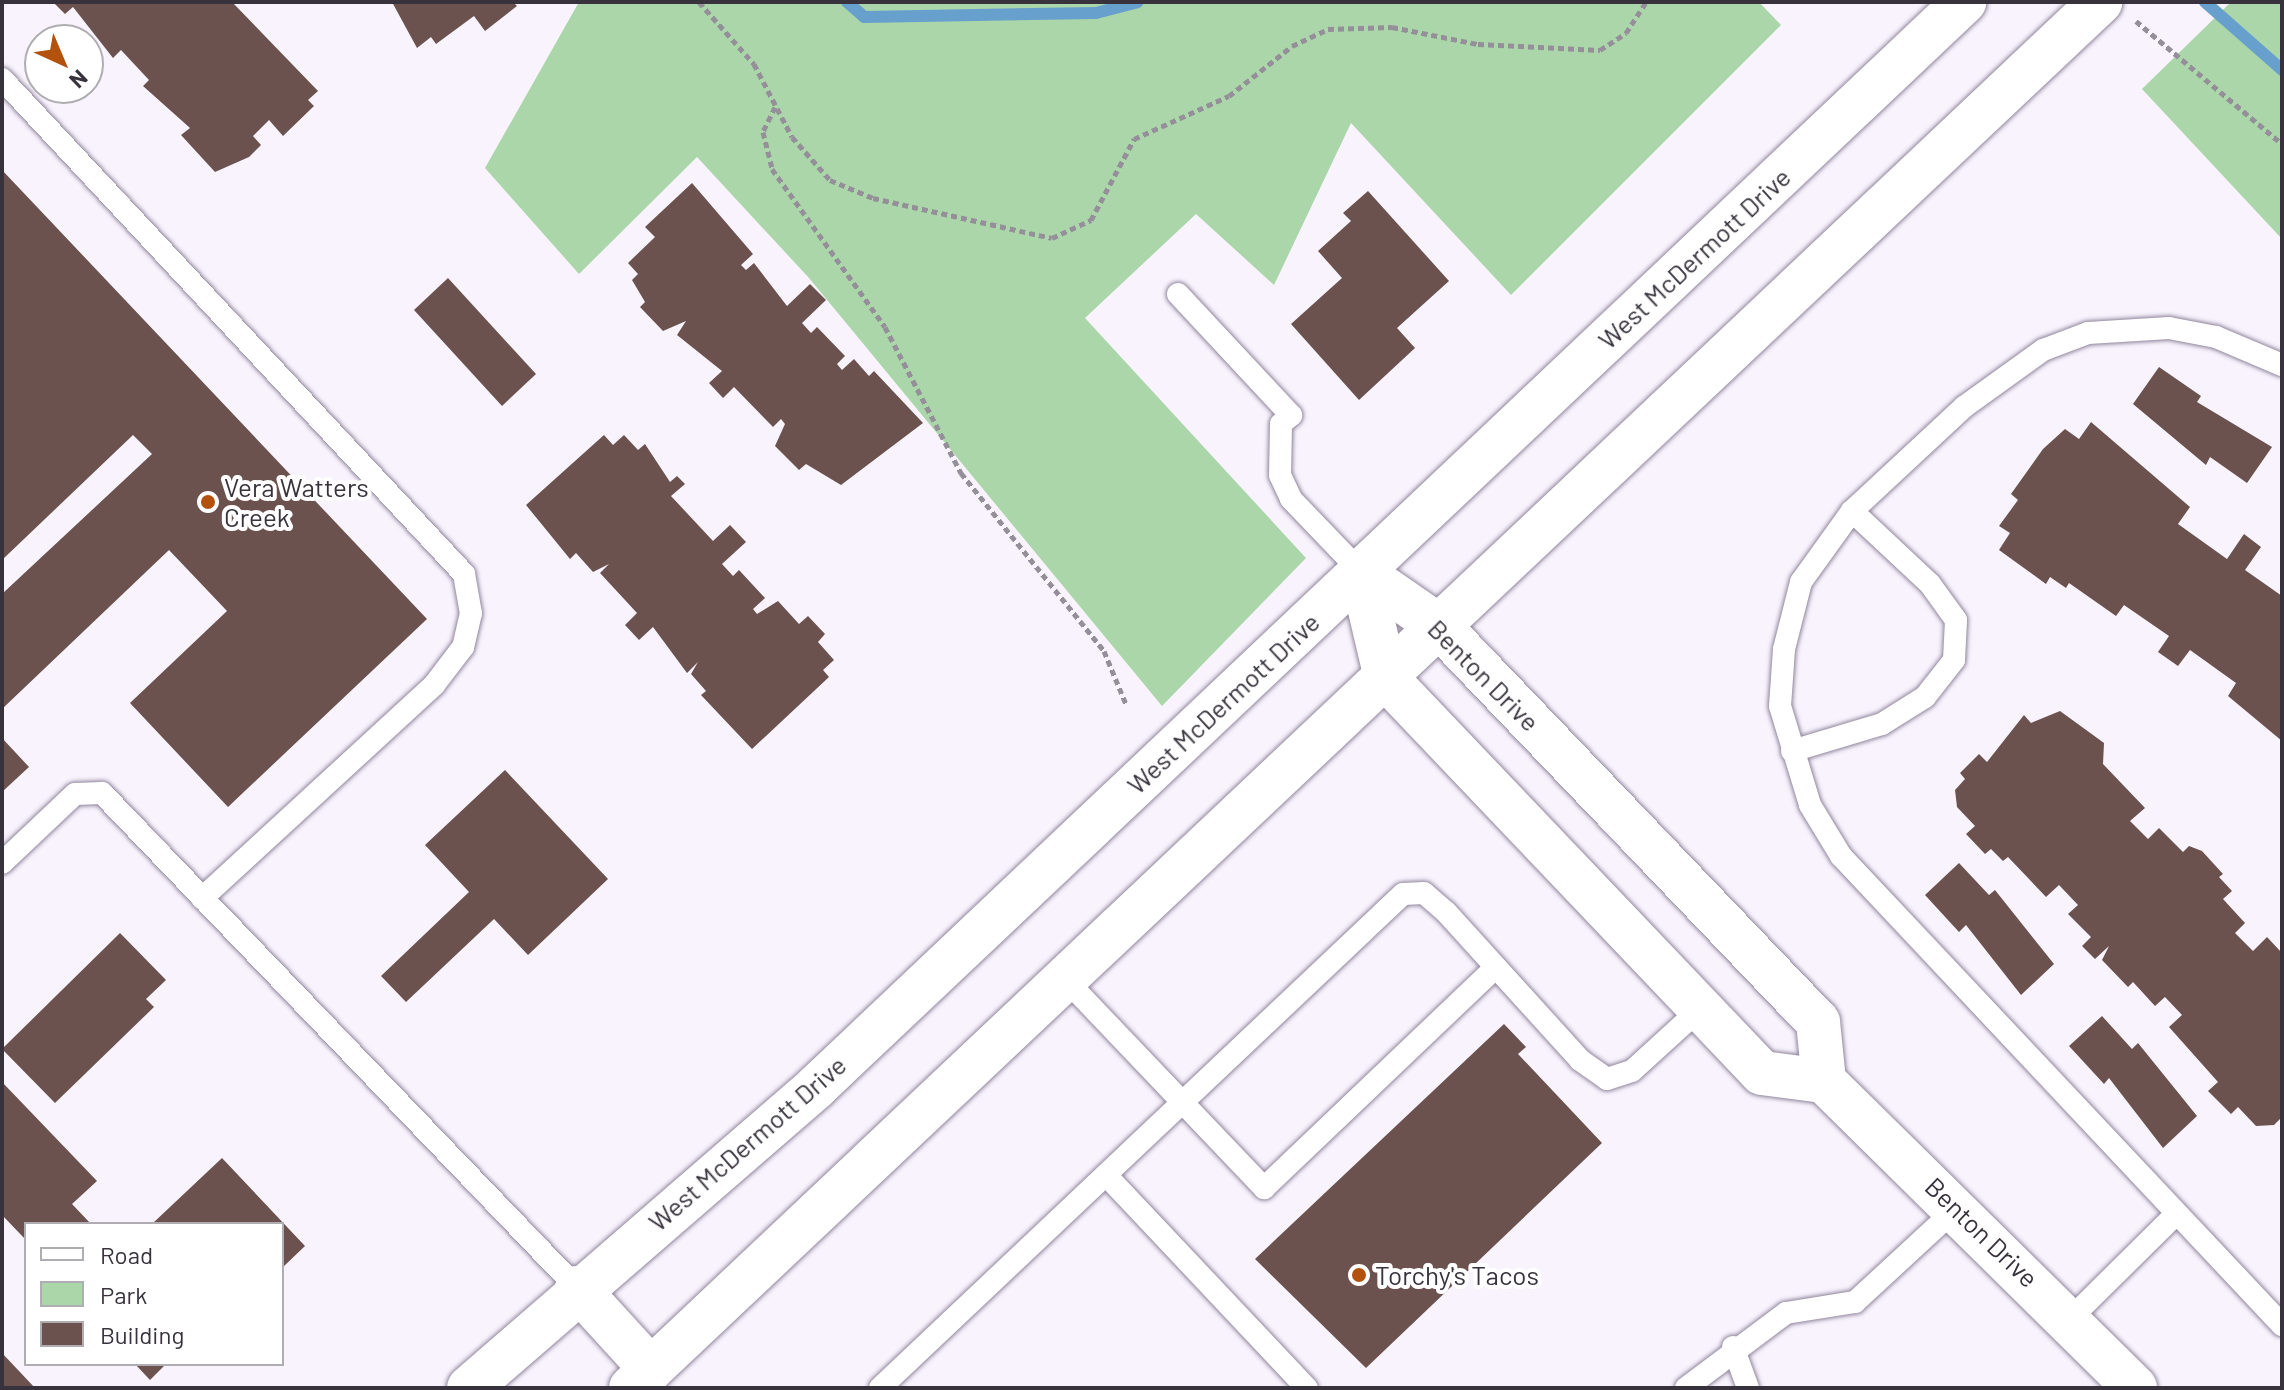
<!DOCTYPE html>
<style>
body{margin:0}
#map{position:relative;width:2284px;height:1390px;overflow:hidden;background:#f8f3fd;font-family:Barlow,sans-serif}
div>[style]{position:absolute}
.green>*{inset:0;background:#abd6a9}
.stream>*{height:12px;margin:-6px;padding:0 6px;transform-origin:6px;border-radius:6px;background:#67a0cc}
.building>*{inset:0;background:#6b524f}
.path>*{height:5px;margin-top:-2.5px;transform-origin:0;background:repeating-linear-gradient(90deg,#948f99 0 6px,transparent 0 10px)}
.roads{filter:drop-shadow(0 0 2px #91869d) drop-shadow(0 0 2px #91869d)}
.service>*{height:22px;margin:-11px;padding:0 11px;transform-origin:11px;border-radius:11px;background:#fff}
.tertiary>*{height:44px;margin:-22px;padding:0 22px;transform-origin:22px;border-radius:22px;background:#fff}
.secondary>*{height:44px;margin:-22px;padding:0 22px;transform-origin:22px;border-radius:22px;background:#fff}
.dots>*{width:22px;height:22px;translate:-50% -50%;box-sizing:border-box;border:4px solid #fff;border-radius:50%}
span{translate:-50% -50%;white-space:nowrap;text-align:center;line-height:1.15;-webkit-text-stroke:8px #fff;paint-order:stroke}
.street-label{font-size:26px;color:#37323c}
.poi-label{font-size:26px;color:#37323c}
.left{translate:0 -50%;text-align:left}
.frame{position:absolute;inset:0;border:4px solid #37323c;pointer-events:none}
.legend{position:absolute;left:24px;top:1222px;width:260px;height:144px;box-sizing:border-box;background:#fff;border:2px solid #afadb1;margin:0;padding:10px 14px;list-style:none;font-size:24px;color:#37323c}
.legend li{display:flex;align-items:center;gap:16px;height:40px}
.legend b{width:40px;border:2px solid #afadb1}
.north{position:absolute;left:24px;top:24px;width:80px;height:80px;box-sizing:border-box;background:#fff;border:2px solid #afadb1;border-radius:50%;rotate:136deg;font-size:22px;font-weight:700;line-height:32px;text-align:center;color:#37323c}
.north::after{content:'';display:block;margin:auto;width:28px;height:36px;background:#b2520d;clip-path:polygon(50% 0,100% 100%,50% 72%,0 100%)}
</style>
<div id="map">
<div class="green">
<i style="clip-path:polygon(579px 2px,1759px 2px,1781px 25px,1511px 295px,1351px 123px,1274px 285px,1196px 214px,1085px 318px,1306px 558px,1162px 706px,809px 278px,697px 157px,579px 274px,485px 168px)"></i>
<i style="clip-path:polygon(2231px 2px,2282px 2px,2282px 239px,2142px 89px)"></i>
</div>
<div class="stream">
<i style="left:847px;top:2px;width:23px;rotate:41deg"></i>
<i style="left:864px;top:17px;width:232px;rotate:-1deg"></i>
<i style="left:1096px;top:13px;width:43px;rotate:-14.7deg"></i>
<i style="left:2205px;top:2px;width:103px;rotate:41.4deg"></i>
</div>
<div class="building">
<i style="clip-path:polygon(53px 2px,232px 2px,318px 91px,308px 100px,314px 106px,283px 136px,269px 120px,253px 136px,261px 145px,249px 157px,215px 172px,181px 135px,190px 128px,143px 86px,149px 80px,121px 50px,113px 58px,73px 7px,65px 14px)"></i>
<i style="clip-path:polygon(392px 2px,513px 2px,517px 6px,485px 31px,474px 16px,436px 44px,431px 37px,417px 48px)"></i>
<i style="clip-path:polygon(2px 170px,427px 619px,228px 807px,130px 703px,227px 611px,169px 550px,2px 709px,2px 594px,152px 454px,133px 435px,2px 560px)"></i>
<i style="clip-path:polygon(692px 183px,753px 254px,741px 265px,746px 270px,754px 263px,787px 306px,810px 284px,826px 300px,802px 323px,811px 333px,817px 327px,845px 356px,837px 364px,842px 370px,854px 359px,869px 376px,874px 371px,923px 423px,841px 485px,806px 464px,799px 470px,775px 446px,785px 424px,781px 419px,773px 427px,734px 387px,723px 398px,709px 383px,722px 371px,677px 335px,686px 321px,663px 331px,640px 307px,645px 302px,632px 280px,638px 274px,628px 263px,655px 237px,645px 227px)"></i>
<i style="clip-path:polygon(1368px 191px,1449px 281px,1397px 328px,1415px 348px,1359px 400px,1291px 324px,1342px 278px,1318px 251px,1351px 221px,1343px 213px)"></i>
<i style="clip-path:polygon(448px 278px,536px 374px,502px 406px,414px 310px)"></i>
<i style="clip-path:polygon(2159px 367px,2201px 396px,2197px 402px,2272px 447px,2247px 483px,2210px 457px,2206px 465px,2133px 404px)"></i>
<i style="clip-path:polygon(2091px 422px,2190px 507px,2178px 524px,2227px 559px,2244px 534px,2261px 547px,2245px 570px,2282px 596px,2282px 741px,2228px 696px,2236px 683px,2190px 650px,2178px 666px,2158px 652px,2169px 636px,2124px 605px,2116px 616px,2069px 583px,2066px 588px,2050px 577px,2046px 584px,1999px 550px,2010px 533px,1999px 526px,2018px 500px,2011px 494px,2043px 449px,2065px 429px,2079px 439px)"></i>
<i style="clip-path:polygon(604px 435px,613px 445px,624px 435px,638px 450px,645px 444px,670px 482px,677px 476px,685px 484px,671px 496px,713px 541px,730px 525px,746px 542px,722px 564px,733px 576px,739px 570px,765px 598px,753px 609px,757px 614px,778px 601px,799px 624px,808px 616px,825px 634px,818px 642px,834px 660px,823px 670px,829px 677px,752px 749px,701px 695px,706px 691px,691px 674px,698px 662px,687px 673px,653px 627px,639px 640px,625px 625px,637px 613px,600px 573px,609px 564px,593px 572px,576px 553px,570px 559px,526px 505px)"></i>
<i style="clip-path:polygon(2060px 711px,2104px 743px,2103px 764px,2145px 808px,2130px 821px,2148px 839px,2159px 828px,2183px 852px,2189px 846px,2202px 851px,2223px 874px,2219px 877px,2232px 891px,2223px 899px,2245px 923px,2235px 933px,2253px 951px,2267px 937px,2282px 953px,2282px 1117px,2274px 1125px,2256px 1126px,2238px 1107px,2231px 1114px,2208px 1091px,2218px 1082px,2169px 1027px,2182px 1015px,2165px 997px,2155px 1006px,2133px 982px,2128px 987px,2102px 960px,2109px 946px,2095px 959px,2082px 946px,2091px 937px,2068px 914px,2078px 905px,2059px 885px,2046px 897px,2008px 857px,2003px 861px,1991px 849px,1985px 854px,1966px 834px,1975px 826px,1957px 807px,1955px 790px,1965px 779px,1960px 773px,1979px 754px,1987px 762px,2024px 715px,2031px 723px)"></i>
<i style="clip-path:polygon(2px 738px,29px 767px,2px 792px)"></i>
<i style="clip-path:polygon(505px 770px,608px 879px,528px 955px,494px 919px,406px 1002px,381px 976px,469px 892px,425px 845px)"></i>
<i style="clip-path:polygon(1959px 863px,1989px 895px,1995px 890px,2054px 964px,2021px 995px,1966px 925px,1959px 932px,1925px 895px)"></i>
<i style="clip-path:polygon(120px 933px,166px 980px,146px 999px,154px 1007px,55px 1103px,2px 1049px)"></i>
<i style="clip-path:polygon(2102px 1016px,2132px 1049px,2138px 1043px,2197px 1116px,2163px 1148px,2109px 1078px,2104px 1084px,2069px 1046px)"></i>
<i style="clip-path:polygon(1504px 1024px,1526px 1047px,1518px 1054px,1602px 1143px,1366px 1368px,1255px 1259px)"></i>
<i style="clip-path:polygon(2px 1082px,97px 1181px,72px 1204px,91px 1224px,26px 1224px,26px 1240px,2px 1215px)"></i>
<i style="clip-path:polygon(222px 1158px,305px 1246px,282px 1268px,282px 1224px,152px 1224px)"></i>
<i style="clip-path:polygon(2px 1353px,35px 1388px,2px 1388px)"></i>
<i style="clip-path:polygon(135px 1364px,166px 1364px,150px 1380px)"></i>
</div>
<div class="path">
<i style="left:699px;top:2px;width:83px;rotate:48.4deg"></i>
<i style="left:754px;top:64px;width:82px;rotate:62.5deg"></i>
<i style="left:792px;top:137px;width:57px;rotate:48.5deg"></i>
<i style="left:830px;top:180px;width:47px;rotate:22.7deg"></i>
<i style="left:873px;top:198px;width:183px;rotate:12.6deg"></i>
<i style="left:1052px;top:238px;width:43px;rotate:-24.8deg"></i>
<i style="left:1091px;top:220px;width:92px;rotate:-62deg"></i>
<i style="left:1134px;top:139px;width:104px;rotate:-24.4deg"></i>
<i style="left:1229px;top:96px;width:80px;rotate:-38.4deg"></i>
<i style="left:1292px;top:46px;width:40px;rotate:-25deg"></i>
<i style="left:1328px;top:29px;width:64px;rotate:-1.8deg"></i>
<i style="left:1392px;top:27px;width:88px;rotate:11.2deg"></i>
<i style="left:1478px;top:44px;width:122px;rotate:2.8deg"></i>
<i style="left:1600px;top:50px;width:31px;rotate:-33deg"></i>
<i style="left:1626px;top:33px;width:37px;rotate:-57deg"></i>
<i style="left:2136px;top:21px;width:191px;rotate:40.1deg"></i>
<i style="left:775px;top:107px;width:28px;rotate:116deg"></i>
<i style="left:763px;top:132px;width:38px;rotate:76deg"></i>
<i style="left:772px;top:169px;width:194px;rotate:54.4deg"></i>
<i style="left:885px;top:327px;width:165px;rotate:62.5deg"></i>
<i style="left:961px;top:473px;width:228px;rotate:51.2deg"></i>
<i style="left:1104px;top:651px;width:57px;rotate:67.5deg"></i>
</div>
<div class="roads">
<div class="service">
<i style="left:2px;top:79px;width:677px;rotate:46.97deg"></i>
<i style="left:464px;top:574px;width:40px;rotate:80deg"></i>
<i style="left:471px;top:613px;width:35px;rotate:103deg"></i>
<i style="left:463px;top:647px;width:48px;rotate:127.3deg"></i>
<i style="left:434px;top:685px;width:315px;rotate:137.4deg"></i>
<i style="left:1178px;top:294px;width:166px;rotate:47deg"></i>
<i style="left:1291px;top:415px;width:13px;rotate:138deg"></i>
<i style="left:1281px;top:424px;width:51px;rotate:91.1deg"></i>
<i style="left:1280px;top:475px;width:26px;rotate:65deg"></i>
<i style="left:1291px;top:499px;width:101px;rotate:46.2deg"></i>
<i style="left:2282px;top:365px;width:72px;rotate:-157deg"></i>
<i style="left:2216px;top:337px;width:48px;rotate:-169.2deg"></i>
<i style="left:2169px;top:328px;width:81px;rotate:176.5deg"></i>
<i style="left:2088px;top:333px;width:48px;rotate:159.3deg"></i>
<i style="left:2043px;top:350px;width:97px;rotate:144.2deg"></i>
<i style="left:1964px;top:407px;width:153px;rotate:137.1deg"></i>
<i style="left:1852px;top:511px;width:87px;rotate:125.7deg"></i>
<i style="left:1801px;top:582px;width:69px;rotate:104.2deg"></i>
<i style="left:1784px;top:649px;width:57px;rotate:94deg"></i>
<i style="left:1780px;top:706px;width:103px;rotate:73.1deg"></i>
<i style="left:1810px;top:805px;width:60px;rotate:58.7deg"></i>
<i style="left:1841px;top:856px;width:644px;rotate:46.76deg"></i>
<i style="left:1792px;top:751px;width:94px;rotate:-16.7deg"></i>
<i style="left:1882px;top:724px;width:51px;rotate:-32.1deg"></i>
<i style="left:1925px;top:697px;width:47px;rotate:-51.9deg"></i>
<i style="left:1954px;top:660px;width:40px;rotate:-87.1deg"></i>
<i style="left:1956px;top:620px;width:44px;rotate:-125.8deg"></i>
<i style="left:1930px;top:584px;width:107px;rotate:-136.9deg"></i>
<i style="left:2px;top:863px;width:100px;rotate:-43.4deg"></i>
<i style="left:75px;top:794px;width:27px;rotate:-2deg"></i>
<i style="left:102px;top:793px;width:686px;rotate:46.18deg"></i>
<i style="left:1065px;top:979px;width:289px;rotate:46.4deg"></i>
<i style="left:1264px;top:1188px;width:320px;rotate:-43.6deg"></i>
<i style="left:1106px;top:1175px;width:293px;rotate:46.7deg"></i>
<i style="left:2070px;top:1319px;width:148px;rotate:-44.7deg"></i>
<i style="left:1733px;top:1347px;width:44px;rotate:69.9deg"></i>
<i style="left:880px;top:1388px;width:719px;rotate:-43.37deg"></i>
<i style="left:1403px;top:894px;width:21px;rotate:-3deg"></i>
<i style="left:1424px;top:893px;width:29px;rotate:41deg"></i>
<i style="left:1446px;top:912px;width:200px;rotate:47.8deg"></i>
<i style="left:1580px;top:1060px;width:33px;rotate:35deg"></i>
<i style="left:1607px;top:1079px;width:26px;rotate:-18deg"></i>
<i style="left:1632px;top:1071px;width:93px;rotate:-42.4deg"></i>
<i style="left:1686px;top:1388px;width:125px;rotate:-36.9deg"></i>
<i style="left:1786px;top:1313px;width:70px;rotate:-9.1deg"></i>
<i style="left:1855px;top:1302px;width:139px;rotate:-42.7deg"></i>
</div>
<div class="tertiary">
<i style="left:1361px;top:572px;width:109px;rotate:76.7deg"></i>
<i style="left:1386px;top:678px;width:545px;rotate:46.41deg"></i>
<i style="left:1762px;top:1073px;width:63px;rotate:7.4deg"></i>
<i style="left:1824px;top:1081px;width:437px;rotate:44.6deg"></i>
<i style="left:1361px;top:572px;width:95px;rotate:34.7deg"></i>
<i style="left:1439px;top:626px;width:548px;rotate:46.26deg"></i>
<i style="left:1818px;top:1022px;width:59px;rotate:84.2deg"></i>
</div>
<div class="secondary">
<i style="left:577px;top:1288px;width:110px;rotate:47.6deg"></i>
<i style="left:469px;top:1388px;width:459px;rotate:-40.9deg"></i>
<i style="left:816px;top:1087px;width:1580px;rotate:-43.38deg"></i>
<i style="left:631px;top:1388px;width:2020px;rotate:-43.33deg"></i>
</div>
</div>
<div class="dots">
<i style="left:208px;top:502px;background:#b2520d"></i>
<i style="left:1359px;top:1275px;background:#b2520d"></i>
</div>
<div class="street-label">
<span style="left:1694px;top:258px;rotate:-43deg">West McDermott Drive</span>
<span style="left:1484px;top:675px;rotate:45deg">Benton Drive</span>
<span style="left:1223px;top:703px;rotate:-43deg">West McDermott Drive</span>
<span style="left:747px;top:1143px;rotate:-41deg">West McDermott Drive</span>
<span style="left:1982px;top:1232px;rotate:44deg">Benton Drive</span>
</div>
<div class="poi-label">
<span class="left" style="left:224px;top:502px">Vera Watters<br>Creek</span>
<span class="left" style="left:1375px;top:1275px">Torchy's Tacos</span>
</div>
<div class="frame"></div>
<ul class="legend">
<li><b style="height:10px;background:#fff"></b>Road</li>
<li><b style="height:22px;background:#abd6a9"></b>Park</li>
<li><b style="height:22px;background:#6b524f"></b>Building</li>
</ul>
<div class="north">N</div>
</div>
